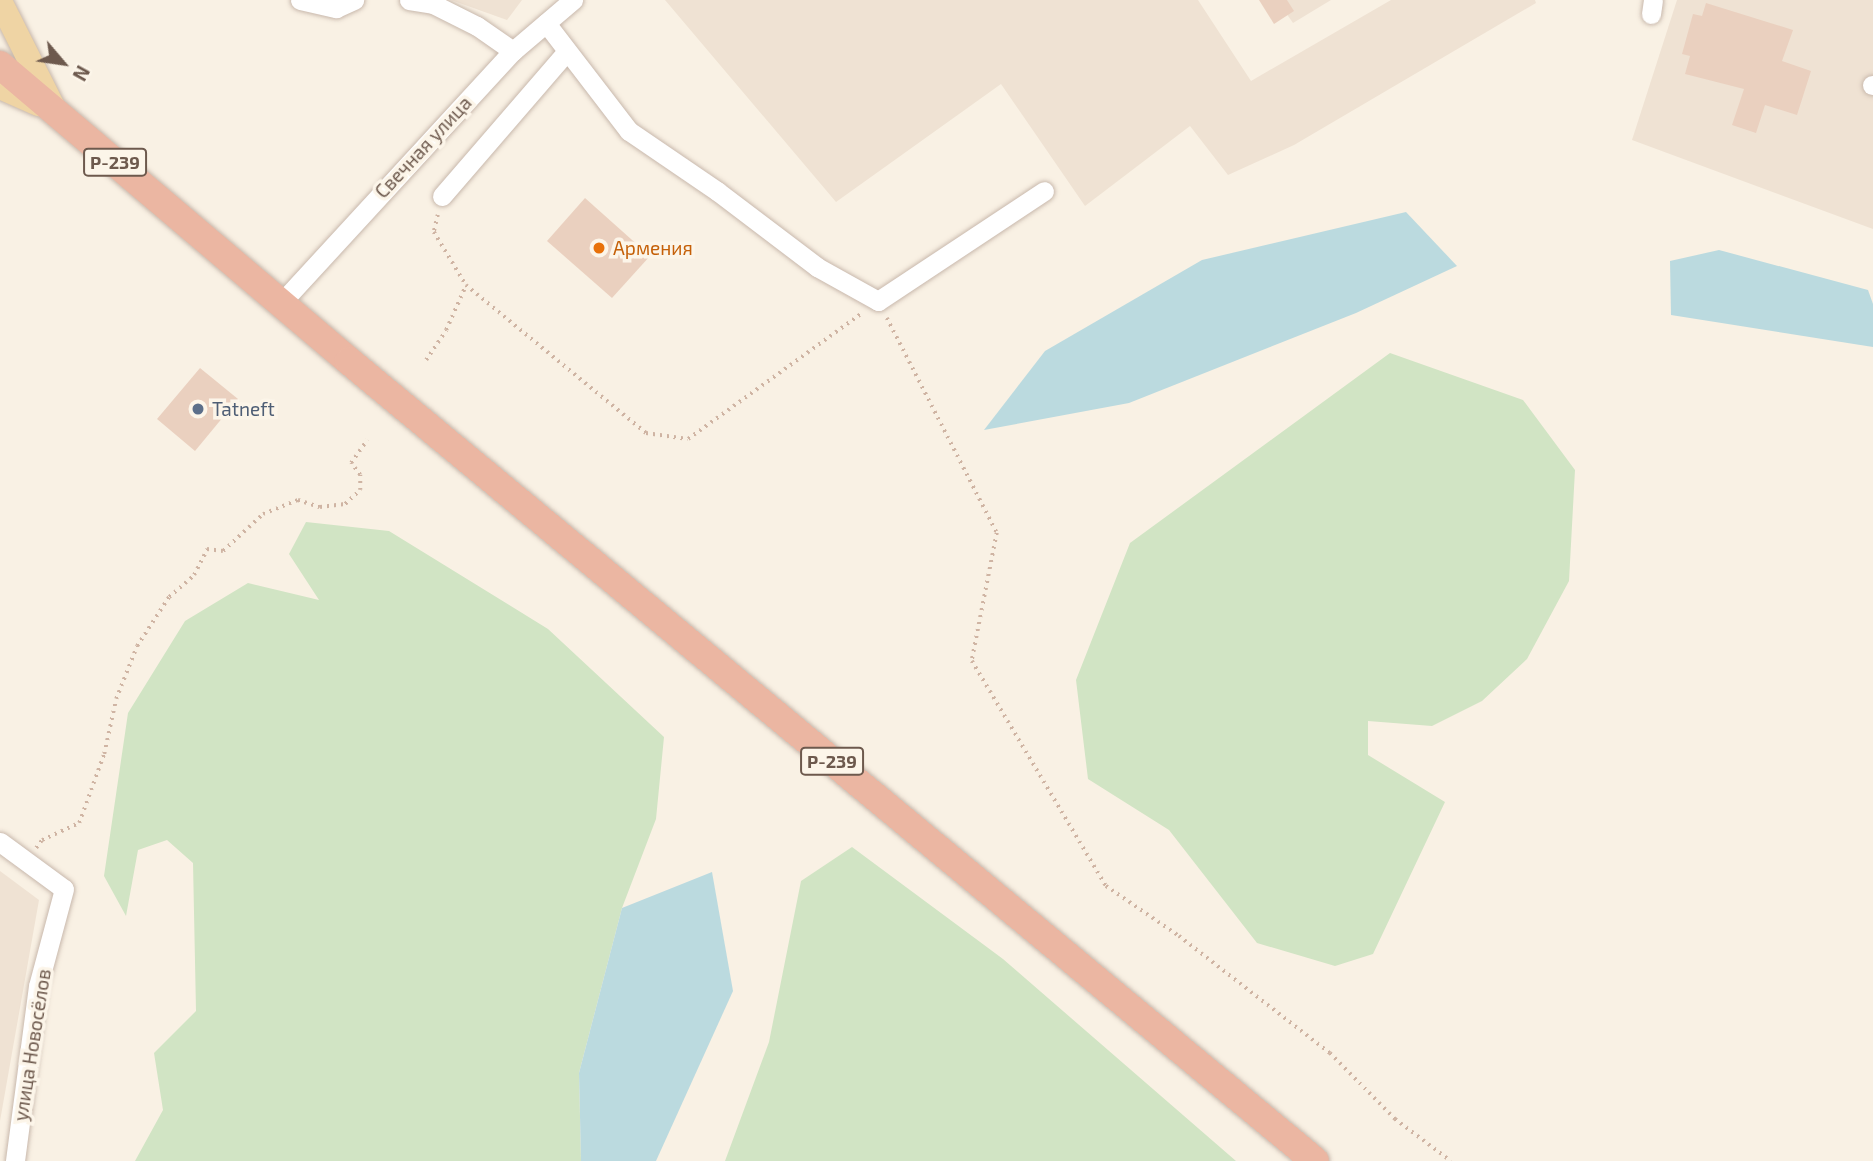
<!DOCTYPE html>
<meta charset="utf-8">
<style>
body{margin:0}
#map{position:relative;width:1873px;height:1161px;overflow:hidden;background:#f9f1e4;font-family:"Exo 2",sans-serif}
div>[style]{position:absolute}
.residential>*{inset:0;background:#efe2d3}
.green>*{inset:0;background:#d1e4c4}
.water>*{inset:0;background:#bbdadf}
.building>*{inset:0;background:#ead0bf}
.path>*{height:3.5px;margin-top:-1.75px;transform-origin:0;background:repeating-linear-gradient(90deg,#cfb4a3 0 2px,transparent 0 7px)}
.roads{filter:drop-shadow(0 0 2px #c8b8ac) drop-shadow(0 0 2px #c8b8ac)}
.minor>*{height:19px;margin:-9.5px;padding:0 9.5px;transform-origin:9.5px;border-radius:9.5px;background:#fff}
.major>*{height:24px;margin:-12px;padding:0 12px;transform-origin:12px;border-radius:12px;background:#efd4a4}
.highway>*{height:28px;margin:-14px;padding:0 14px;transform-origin:14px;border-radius:14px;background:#ebb6a2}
.dots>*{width:19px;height:19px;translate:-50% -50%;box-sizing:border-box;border:4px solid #fcf5e9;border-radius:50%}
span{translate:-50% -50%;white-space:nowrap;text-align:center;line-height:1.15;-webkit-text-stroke:7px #fcf5e9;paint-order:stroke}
.shield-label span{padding:2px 5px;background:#fcf5e9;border:2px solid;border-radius:5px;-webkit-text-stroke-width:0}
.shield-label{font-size:18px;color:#6d594d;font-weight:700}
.street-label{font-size:19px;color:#6d594d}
.food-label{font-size:19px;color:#c56008}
.left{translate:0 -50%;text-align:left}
.service-label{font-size:19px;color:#4e5e75}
.north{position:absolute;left:28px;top:28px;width:70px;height:70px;-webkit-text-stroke:5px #fcf5e9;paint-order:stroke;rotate:119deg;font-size:19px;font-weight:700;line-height:28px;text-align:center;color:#6d594d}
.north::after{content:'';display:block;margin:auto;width:24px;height:32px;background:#6d594d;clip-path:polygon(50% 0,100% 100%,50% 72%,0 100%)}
</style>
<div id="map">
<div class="residential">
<i style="clip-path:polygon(451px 0,522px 0,507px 20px)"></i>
<i style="clip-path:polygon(665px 0,1198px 0,1251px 81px,1391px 0,1535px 0,1536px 3px,1294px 145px,1228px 175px,1190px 126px,1085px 206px,1001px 84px,836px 202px)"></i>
<i style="clip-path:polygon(1277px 0,1331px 0,1293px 23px)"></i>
<i style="clip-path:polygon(1677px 0,1873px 0,1873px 229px,1632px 140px)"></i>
<i style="clip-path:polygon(0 871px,39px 900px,0 1121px)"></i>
</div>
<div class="green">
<i style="clip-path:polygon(1390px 353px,1523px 400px,1575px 470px,1569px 581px,1527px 659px,1482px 701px,1432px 726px,1368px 721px,1368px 755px,1445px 802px,1373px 954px,1335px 966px,1257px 943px,1169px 830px,1088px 779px,1076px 680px,1130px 543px)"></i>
<i style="clip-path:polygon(306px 522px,389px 531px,548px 629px,664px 737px,656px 819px,622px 908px,579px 1073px,581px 1161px,135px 1161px,163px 1110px,154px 1053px,196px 1011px,193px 863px,167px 840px,138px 850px,126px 916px,104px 876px,128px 713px,185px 621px,248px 583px,319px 600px,289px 554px)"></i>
<i style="clip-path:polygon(852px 847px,1003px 959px,1236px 1161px,725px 1161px,769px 1042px,801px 881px)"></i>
</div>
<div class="water">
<i style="clip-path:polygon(1406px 212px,1457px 266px,1356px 313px,1129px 403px,984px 430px,1045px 351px,1202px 260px)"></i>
<i style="clip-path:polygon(1719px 250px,1868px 290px,1873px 304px,1873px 347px,1671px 315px,1670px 261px)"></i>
<i style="clip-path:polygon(712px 872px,733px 991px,656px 1161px,581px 1161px,579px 1073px,622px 908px)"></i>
</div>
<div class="building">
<i style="clip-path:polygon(1259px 0,1287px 0,1294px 11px,1274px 24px)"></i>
<i style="clip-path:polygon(1706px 3px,1793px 30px,1782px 61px,1811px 71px,1797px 115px,1765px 105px,1756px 133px,1732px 125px,1744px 89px,1685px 74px,1690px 56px,1682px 54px,1693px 14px,1702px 16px)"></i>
<i style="clip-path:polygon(585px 198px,650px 256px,612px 298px,547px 241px)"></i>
<i style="clip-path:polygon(200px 368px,238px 399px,195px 451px,157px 419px)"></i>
</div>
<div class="path">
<i style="left:438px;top:215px;width:17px;rotate:103deg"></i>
<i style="left:434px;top:232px;width:62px;rotate:58.9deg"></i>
<i style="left:466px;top:285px;width:233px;rotate:39.4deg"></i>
<i style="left:646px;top:433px;width:42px;rotate:8.1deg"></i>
<i style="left:688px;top:439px;width:215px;rotate:-35.9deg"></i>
<i style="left:887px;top:318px;width:242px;rotate:62.9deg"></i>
<i style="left:997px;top:533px;width:130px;rotate:101.1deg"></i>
<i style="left:972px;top:661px;width:262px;rotate:59.2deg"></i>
<i style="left:1106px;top:886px;width:88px;rotate:34.4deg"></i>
<i style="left:1179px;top:936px;width:191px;rotate:37.8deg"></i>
<i style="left:1330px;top:1053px;width:93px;rotate:45.4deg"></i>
<i style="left:1395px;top:1119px;width:70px;rotate:36.9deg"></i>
<i style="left:426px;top:360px;width:36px;rotate:-56deg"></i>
<i style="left:446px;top:330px;width:49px;rotate:-66deg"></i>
<i style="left:36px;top:848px;width:10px;rotate:-53deg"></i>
<i style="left:42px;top:840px;width:41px;rotate:-24.7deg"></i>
<i style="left:79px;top:823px;width:73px;rotate:-70.1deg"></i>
<i style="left:104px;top:754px;width:56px;rotate:-77.7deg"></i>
<i style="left:116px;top:699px;width:57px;rotate:-68.4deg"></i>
<i style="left:137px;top:646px;width:59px;rotate:-56.9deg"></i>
<i style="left:169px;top:597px;width:33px;rotate:-41deg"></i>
<i style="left:194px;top:575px;width:29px;rotate:-63deg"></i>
<i style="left:207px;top:549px;width:16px;rotate:7deg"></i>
<i style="left:223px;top:551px;width:54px;rotate:-42.8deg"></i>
<i style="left:263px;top:514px;width:38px;rotate:-22deg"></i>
<i style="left:298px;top:500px;width:23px;rotate:18deg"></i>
<i style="left:320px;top:507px;width:25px;rotate:-7deg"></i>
<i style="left:345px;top:504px;width:21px;rotate:-43deg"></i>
<i style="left:360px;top:490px;width:15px;rotate:-90deg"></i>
<i style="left:360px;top:475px;width:15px;rotate:-127deg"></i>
<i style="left:351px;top:463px;width:28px;rotate:-55deg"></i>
</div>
<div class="roads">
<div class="minor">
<i style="left:300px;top:0;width:37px;rotate:13deg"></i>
<i style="left:336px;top:8px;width:20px;rotate:-24deg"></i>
<i style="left:409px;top:0;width:24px;rotate:9deg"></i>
<i style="left:433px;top:4px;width:49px;rotate:26.6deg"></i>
<i style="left:477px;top:26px;width:44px;rotate:34.8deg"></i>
<i style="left:1651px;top:14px;width:14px;rotate:-82deg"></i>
<i style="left:546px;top:23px;width:136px;rotate:52.5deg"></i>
<i style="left:629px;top:131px;width:107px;rotate:34.3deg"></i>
<i style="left:717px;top:191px;width:126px;rotate:37.2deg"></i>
<i style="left:817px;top:267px;width:70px;rotate:29.1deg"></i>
<i style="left:878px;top:301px;width:199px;rotate:-33.5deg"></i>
<i style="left:1872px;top:85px;width:1px"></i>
<i style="left:442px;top:196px;width:191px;rotate:-49.2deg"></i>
<i style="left:281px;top:303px;width:343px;rotate:-47.4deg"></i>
<i style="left:513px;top:51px;width:79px;rotate:-40.4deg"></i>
<i style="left:0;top:842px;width:79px;rotate:36.3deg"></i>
<i style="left:64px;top:889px;width:100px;rotate:105deg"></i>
<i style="left:38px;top:986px;width:177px;rotate:97.5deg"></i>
</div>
<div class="major">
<i style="left:0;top:1px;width:119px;rotate:63.4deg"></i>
<i style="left:0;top:87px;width:42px;rotate:24.1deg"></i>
</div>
<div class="highway">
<i style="left:0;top:65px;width:458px;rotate:40.3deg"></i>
<i style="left:349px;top:361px;width:1254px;rotate:39.63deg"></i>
</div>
</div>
<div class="dots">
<i style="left:599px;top:248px;background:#e8710a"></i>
<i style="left:198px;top:409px;background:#5c6f8a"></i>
</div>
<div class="shield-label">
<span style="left:115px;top:162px">Р-239</span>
<span style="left:832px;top:761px">Р-239</span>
</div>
<div class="street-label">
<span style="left:423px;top:147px;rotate:-47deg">Свечная улица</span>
<span style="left:32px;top:1045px;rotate:-81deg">улица Новосёлов</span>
</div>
<div class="food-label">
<span class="left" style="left:613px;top:248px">Армения</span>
</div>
<div class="service-label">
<span class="left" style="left:212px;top:409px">Tatneft</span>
</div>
<div class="north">N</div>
</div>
